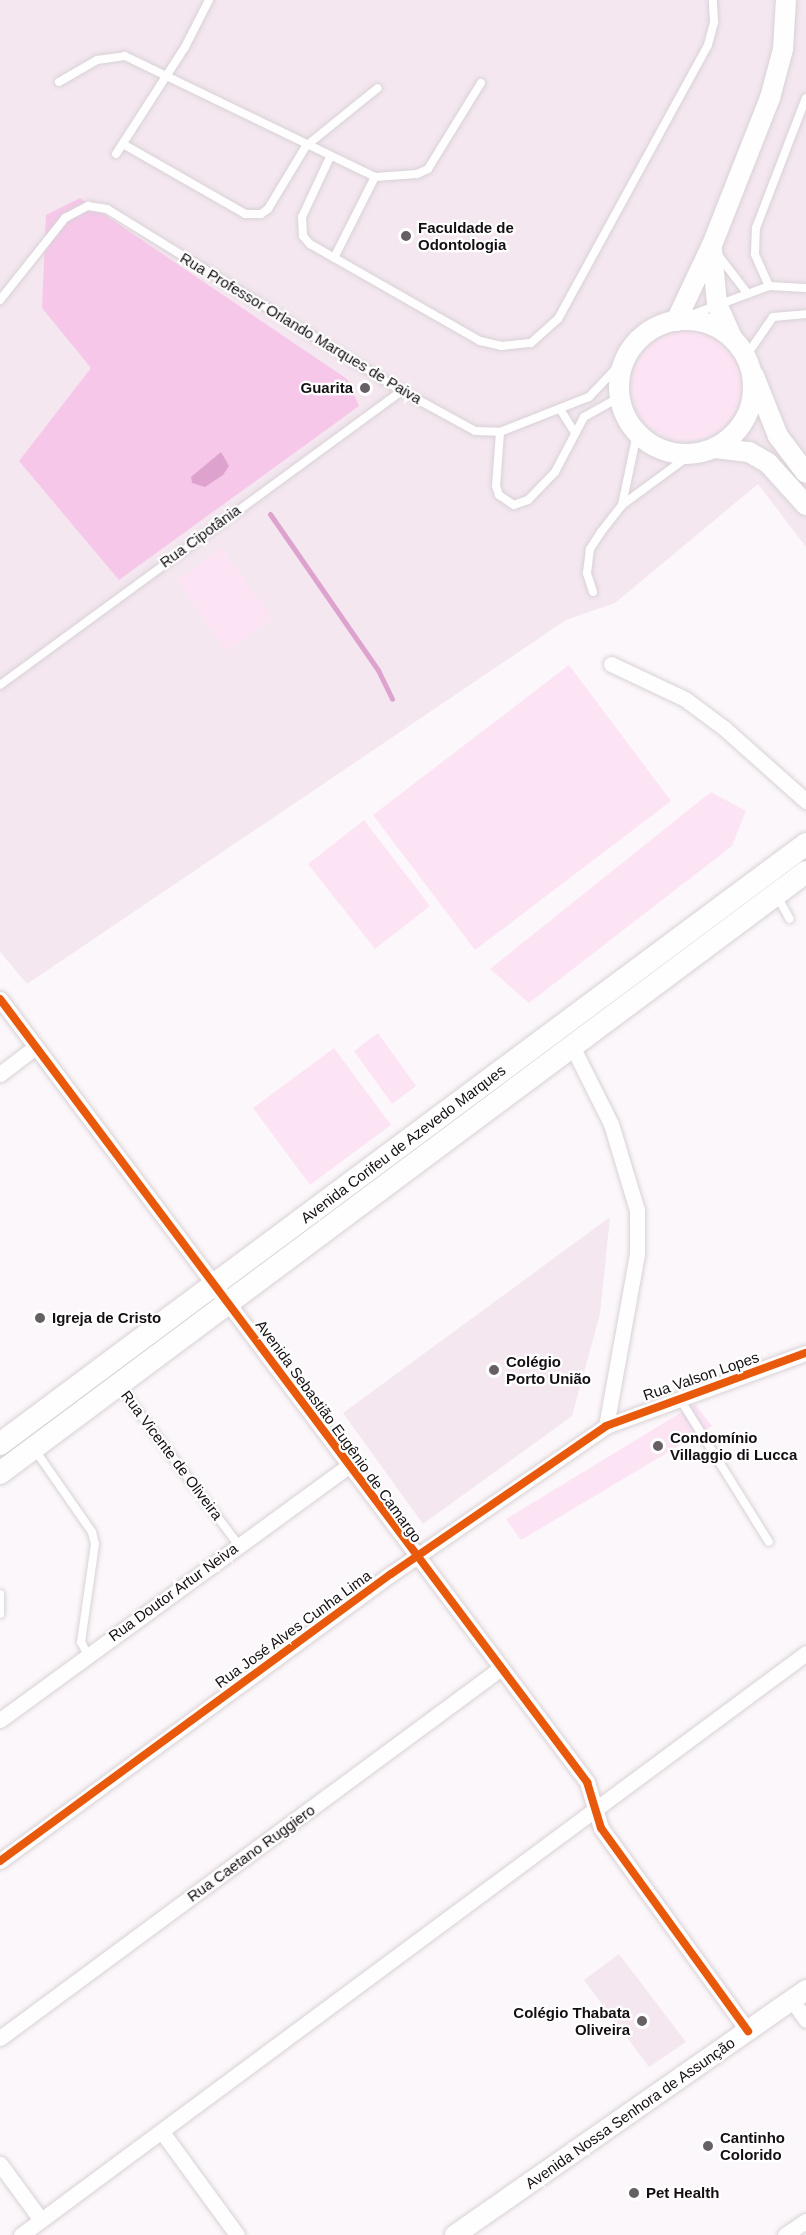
<!DOCTYPE html>
<meta charset="utf-8">
<style>
body{margin:0}
#map{position:relative;width:806px;height:2235px;overflow:hidden;background:#fcf7fa;font-family:Arial,sans-serif}
div>[style]{position:absolute}
.built>*{inset:0;background:#f4e7f0}
.green>*{inset:0;background:#fde4f5}
.round{border-radius:50%}
.forest>*{inset:0;background:#f7c7ea}
.water>*{inset:0;background:#dda3ce}
.stream>*{height:5px;margin:-2.5px;padding:0 2.5px;transform-origin:2.5px;border-radius:2.5px;background:#dda3ce}
.roads{filter:drop-shadow(0 0 2px #d8d2d6) drop-shadow(0 0 2px #d8d2d6)}
.lane>*{height:8px;margin:-4px;padding:0 4px;transform-origin:4px;border-radius:4px;background:#fffefe}
.street>*{height:15px;margin:-7.5px;padding:0 7.5px;transform-origin:7.5px;border-radius:7.5px;background:#fffefe}
.secondary>*{height:20px;margin:-10px;padding:0 10px;transform-origin:10px;border-radius:10px;background:#fffefe}
.secondary>.ring{margin:-10px;padding:0;box-sizing:content-box;background:none;border:20px solid #fffefe;border-radius:50%}
.primary>*{height:22px;margin:-11px;padding:0 11px;transform-origin:11px;border-radius:11px;background:#fffefe}
.cycleway>*{height:8px;margin:-4px;padding:0 4px;transform-origin:4px;border-radius:4px;background:#e8590c}
.dots>*{width:16px;height:16px;translate:-50% -50%;box-sizing:border-box;border:3px solid #fff;border-radius:50%}
span{translate:-50% -50%;white-space:nowrap;text-align:center;line-height:1.15;-webkit-text-stroke:4.5px #fff;paint-order:stroke}
.poi-label{font-size:15px;color:#150f13;font-weight:700}
.left{translate:0 -50%;text-align:left}
.right{translate:-100% -50%;text-align:right}
.street-label{font-size:15px;color:#150f13}
</style>
<div id="map">
<div class="built">
<i style="clip-path:polygon(0 0,806px 0,806px 547px,758px 484px,615px 603px,566px 620px,27px 984px,0 952px)"></i>
<i style="clip-path:polygon(610px 1217px,600px 1314px,572px 1416px,423px 1524px,343px 1413px)"></i>
<i style="clip-path:polygon(619px 1954px,686px 2042px,649px 2067px,584px 1980px)"></i>
</div>
<div class="green">
<i class="round" style="left:633px;top:332px;width:108px;height:108px"></i>
<i style="clip-path:polygon(222px 548px,272px 619px,226px 651px,177px 581px)"></i>
<i style="clip-path:polygon(569px 665px,671px 801px,475px 950px,373px 815px)"></i>
<i style="clip-path:polygon(711px 792px,746px 811px,732px 846px,529px 1003px,490px 969px)"></i>
<i style="clip-path:polygon(364px 820px,430px 906px,375px 949px,308px 864px)"></i>
<i style="clip-path:polygon(378px 1033px,416px 1086px,392px 1104px,354px 1051px)"></i>
<i style="clip-path:polygon(334px 1048px,391px 1125px,310px 1185px,253px 1108px)"></i>
<i style="clip-path:polygon(695px 1404px,712px 1426px,521px 1540px,506px 1519px)"></i>
</div>
<div class="forest">
<i style="clip-path:polygon(80px 198px,347px 379px,359px 406px,119px 580px,19px 461px,91px 368px,42px 308px,46px 215px)"></i>
</div>
<div class="water">
<i style="clip-path:polygon(221px 452px,229px 466px,223px 475px,205px 487px,192px 483px,191px 477px)"></i>
</div>
<div class="stream">
<i style="left:270px;top:514px;width:190px;rotate:55.3deg"></i>
<i style="left:378px;top:670px;width:32px;rotate:64deg"></i>
</div>
<div class="roads">
<div class="lane">
<i style="left:59px;top:82px;width:44px;rotate:-30.1deg"></i>
<i style="left:97px;top:60px;width:28px;rotate:-8deg"></i>
<i style="left:125px;top:56px;width:278px;rotate:25.8deg"></i>
<i style="left:375px;top:177px;width:42px;rotate:-4.1deg"></i>
<i style="left:417px;top:174px;width:12px;rotate:-24deg"></i>
<i style="left:428px;top:169px;width:101px;rotate:-58.4deg"></i>
<i style="left:123px;top:144px;width:141px;rotate:29.8deg"></i>
<i style="left:245px;top:214px;width:16px"></i>
<i style="left:261px;top:214px;width:9px;rotate:-36deg"></i>
<i style="left:268px;top:209px;width:74px;rotate:-58.9deg"></i>
<i style="left:306px;top:146px;width:92px;rotate:-38.9deg"></i>
<i style="left:116px;top:154px;width:127px;rotate:-57.2deg"></i>
<i style="left:185px;top:47px;width:53px;rotate:-62.9deg"></i>
<i style="left:330px;top:157px;width:66px;rotate:115deg"></i>
<i style="left:302px;top:217px;width:19px;rotate:87deg"></i>
<i style="left:303px;top:236px;width:11px;rotate:49deg"></i>
<i style="left:310px;top:244px;width:196px;rotate:29.7deg"></i>
<i style="left:480px;top:341px;width:22px;rotate:13deg"></i>
<i style="left:501px;top:346px;width:30px;rotate:-6deg"></i>
<i style="left:531px;top:343px;width:36px;rotate:-42deg"></i>
<i style="left:558px;top:319px;width:312px;rotate:-61.3deg"></i>
<i style="left:708px;top:45px;width:24px;rotate:-75deg"></i>
<i style="left:714px;top:22px;width:22px;rotate:-93deg"></i>
<i style="left:718px;top:255px;width:49px;rotate:52.4deg"></i>
<i style="left:334px;top:258px;width:91px;rotate:-63.2deg"></i>
<i style="left:769px;top:286px;width:35px;rotate:-114deg"></i>
<i style="left:755px;top:254px;width:26px;rotate:-88deg"></i>
<i style="left:756px;top:228px;width:139px;rotate:-69deg"></i>
<i style="left:0;top:300px;width:105px;rotate:-51.6deg"></i>
<i style="left:65px;top:218px;width:26px;rotate:-28deg"></i>
<i style="left:88px;top:206px;width:19px;rotate:9deg"></i>
<i style="left:107px;top:209px;width:347px;rotate:31.7deg"></i>
<i style="left:402px;top:391px;width:83px;rotate:28.7deg"></i>
<i style="left:475px;top:431px;width:25px;rotate:2deg"></i>
<i style="left:500px;top:432px;width:96px;rotate:-21.5deg"></i>
<i style="left:589px;top:397px;width:54px;rotate:-46.5deg"></i>
<i style="left:680px;top:319px;width:95px;rotate:-20.3deg"></i>
<i style="left:769px;top:286px;width:37px;rotate:3deg"></i>
<i style="left:746px;top:356px;width:47px;rotate:-55.3deg"></i>
<i style="left:773px;top:317px;width:33px;rotate:-5deg"></i>
<i style="left:560px;top:409px;width:28px;rotate:58deg"></i>
<i style="left:500px;top:432px;width:54px;rotate:94.2deg"></i>
<i style="left:496px;top:486px;width:9px;rotate:72deg"></i>
<i style="left:499px;top:495px;width:18px;rotate:34deg"></i>
<i style="left:514px;top:505px;width:15px;rotate:-20deg"></i>
<i style="left:528px;top:500px;width:39px;rotate:-46deg"></i>
<i style="left:555px;top:472px;width:62px;rotate:-62.2deg"></i>
<i style="left:584px;top:417px;width:41px;rotate:-29.1deg"></i>
<i style="left:622px;top:505px;width:73px;rotate:-78.1deg"></i>
<i style="left:593px;top:592px;width:20px;rotate:-108deg"></i>
<i style="left:587px;top:573px;width:24px;rotate:-83deg"></i>
<i style="left:590px;top:549px;width:20px;rotate:-57deg"></i>
<i style="left:601px;top:532px;width:34px;rotate:-52deg"></i>
<i style="left:622px;top:505px;width:84px;rotate:-36.3deg"></i>
<i style="left:0;top:685px;width:498px;rotate:-36.2deg"></i>
<i style="left:777px;top:896px;width:26px;rotate:61deg"></i>
<i style="left:120px;top:1387px;width:196px;rotate:53.1deg"></i>
<i style="left:680px;top:1399px;width:168px;rotate:58.1deg"></i>
<i style="left:35px;top:1450px;width:100px;rotate:55.2deg"></i>
<i style="left:92px;top:1532px;width:12px;rotate:76deg"></i>
<i style="left:95px;top:1544px;width:99px;rotate:98.1deg"></i>
<i style="left:81px;top:1642px;width:15px;rotate:62deg"></i>
<i style="left:0;top:1594px;width:20px;rotate:90deg"></i>
</div>
<div class="street">
<i style="left:611px;top:664px;width:82px;rotate:25.3deg"></i>
<i style="left:685px;top:699px;width:49px;rotate:36.6deg"></i>
<i style="left:724px;top:728px;width:110px;rotate:41.7deg"></i>
<i style="left:0;top:999px;width:979px;rotate:53.14deg"></i>
<i style="left:587px;top:1782px;width:48px;rotate:73.1deg"></i>
<i style="left:601px;top:1828px;width:251px;rotate:54.1deg"></i>
<i style="left:572px;top:1046px;width:87px;rotate:63.4deg"></i>
<i style="left:611px;top:1124px;width:90px;rotate:73.2deg"></i>
<i style="left:637px;top:1210px;width:44px;rotate:90deg"></i>
<i style="left:637px;top:1254px;width:175px;rotate:100.2deg"></i>
<i style="left:0;top:1074px;width:43px;rotate:-37.4deg"></i>
<i style="left:0;top:1720px;width:431px;rotate:-36.1deg"></i>
<i style="left:0;top:1861px;width:485px;rotate:-36.3deg"></i>
<i style="left:391px;top:1574px;width:261px;rotate:-34.5deg"></i>
<i style="left:606px;top:1426px;width:213px;rotate:-20.1deg"></i>
<i style="left:792px;top:2000px;width:24px;rotate:55deg"></i>
<i style="left:0;top:2038px;width:623px;rotate:-36.45deg"></i>
<i style="left:162px;top:2132px;width:127px;rotate:53.9deg"></i>
<i style="left:0;top:2164px;width:69px;rotate:53.8deg"></i>
<i style="left:21px;top:2235px;width:977px;rotate:-36.55deg"></i>
<i style="left:785px;top:2235px;width:25px;rotate:-34deg"></i>
</div>
<div class="secondary">
<i style="left:712px;top:251px;width:53px;rotate:84.6deg"></i>
<i style="left:717px;top:304px;width:37px;rotate:66deg"></i>
<i class="ring" style="left:619px;top:320px;width:114px;height:114px"></i>
<i style="left:676px;top:321px;width:84px;rotate:-64.7deg"></i>
<i style="left:712px;top:245px;width:158px;rotate:-68.5deg"></i>
<i style="left:770px;top:98px;width:51px;rotate:-75.1deg"></i>
<i style="left:783px;top:49px;width:49px;rotate:-86.5deg"></i>
<i style="left:754px;top:376px;width:65px;rotate:68.2deg"></i>
<i style="left:778px;top:436px;width:46px;rotate:52.9deg"></i>
<i style="left:715px;top:448px;width:34px;rotate:7deg"></i>
<i style="left:749px;top:452px;width:22px;rotate:30deg"></i>
<i style="left:768px;top:463px;width:57px;rotate:47.9deg"></i>
<i style="left:455px;top:2235px;width:428px;rotate:-34.9deg"></i>
</div>
<div class="primary">
<i style="left:0;top:1444px;width:1005px;rotate:-36.66deg"></i>
<i style="left:0;top:1473px;width:1005px;rotate:-36.71deg"></i>
</div>
</div>
<div class="cycleway">
<i style="left:0;top:999px;width:979px;rotate:53.14deg"></i>
<i style="left:587px;top:1782px;width:48px;rotate:73.1deg"></i>
<i style="left:601px;top:1828px;width:251px;rotate:54.1deg"></i>
<i style="left:0;top:1861px;width:485px;rotate:-36.3deg"></i>
<i style="left:391px;top:1574px;width:261px;rotate:-34.5deg"></i>
<i style="left:606px;top:1426px;width:213px;rotate:-20.1deg"></i>
</div>
<div class="dots">
<i style="left:406px;top:236px;background:#666064"></i>
<i style="left:365px;top:388px;background:#666064"></i>
<i style="left:40px;top:1318px;background:#666064"></i>
<i style="left:494px;top:1370px;background:#666064"></i>
<i style="left:658px;top:1446px;background:#666064"></i>
<i style="left:642px;top:2021px;background:#666064"></i>
<i style="left:708px;top:2146px;background:#666064"></i>
<i style="left:634px;top:2193px;background:#666064"></i>
</div>
<div class="poi-label">
<span class="left" style="left:418px;top:236px">Faculdade de<br>Odontologia</span>
<span class="right" style="left:353px;top:388px">Guarita</span>
<span class="left" style="left:52px;top:1318px">Igreja de Cristo</span>
<span class="left" style="left:506px;top:1370px">Colégio<br>Porto União</span>
<span class="left" style="left:670px;top:1446px">Condomínio<br>Villaggio di Lucca</span>
<span class="right" style="left:630px;top:2021px">Colégio Thabata<br>Oliveira</span>
<span class="left" style="left:720px;top:2146px">Cantinho<br>Colorido</span>
<span class="left" style="left:646px;top:2193px">Pet Health</span>
</div>
<div class="street-label">
<span style="left:301px;top:328px;rotate:31deg">Rua Professor Orlando Marques de Paiva</span>
<span style="left:200px;top:536px;rotate:-36deg">Rua Cipotânia</span>
<span style="left:403px;top:1144px;rotate:-37deg">Avenida Corifeu de Azevedo Marques</span>
<span style="left:701px;top:1376px;rotate:-19deg">Rua Valson Lopes</span>
<span style="left:339px;top:1431px;rotate:54deg">Avenida Sebastião Eugênio de Camargo</span>
<span style="left:172px;top:1455px;rotate:53deg">Rua Vicente de Oliveira</span>
<span style="left:173px;top:1592px;rotate:-36deg">Rua Doutor Artur Neiva</span>
<span style="left:293px;top:1629px;rotate:-36deg">Rua José Alves Cunha Lima</span>
<span style="left:251px;top:1853px;rotate:-36deg">Rua Caetano Ruggiero</span>
<span style="left:630px;top:2113px;rotate:-35deg">Avenida Nossa Senhora de Assunção</span>
</div>
</div>
